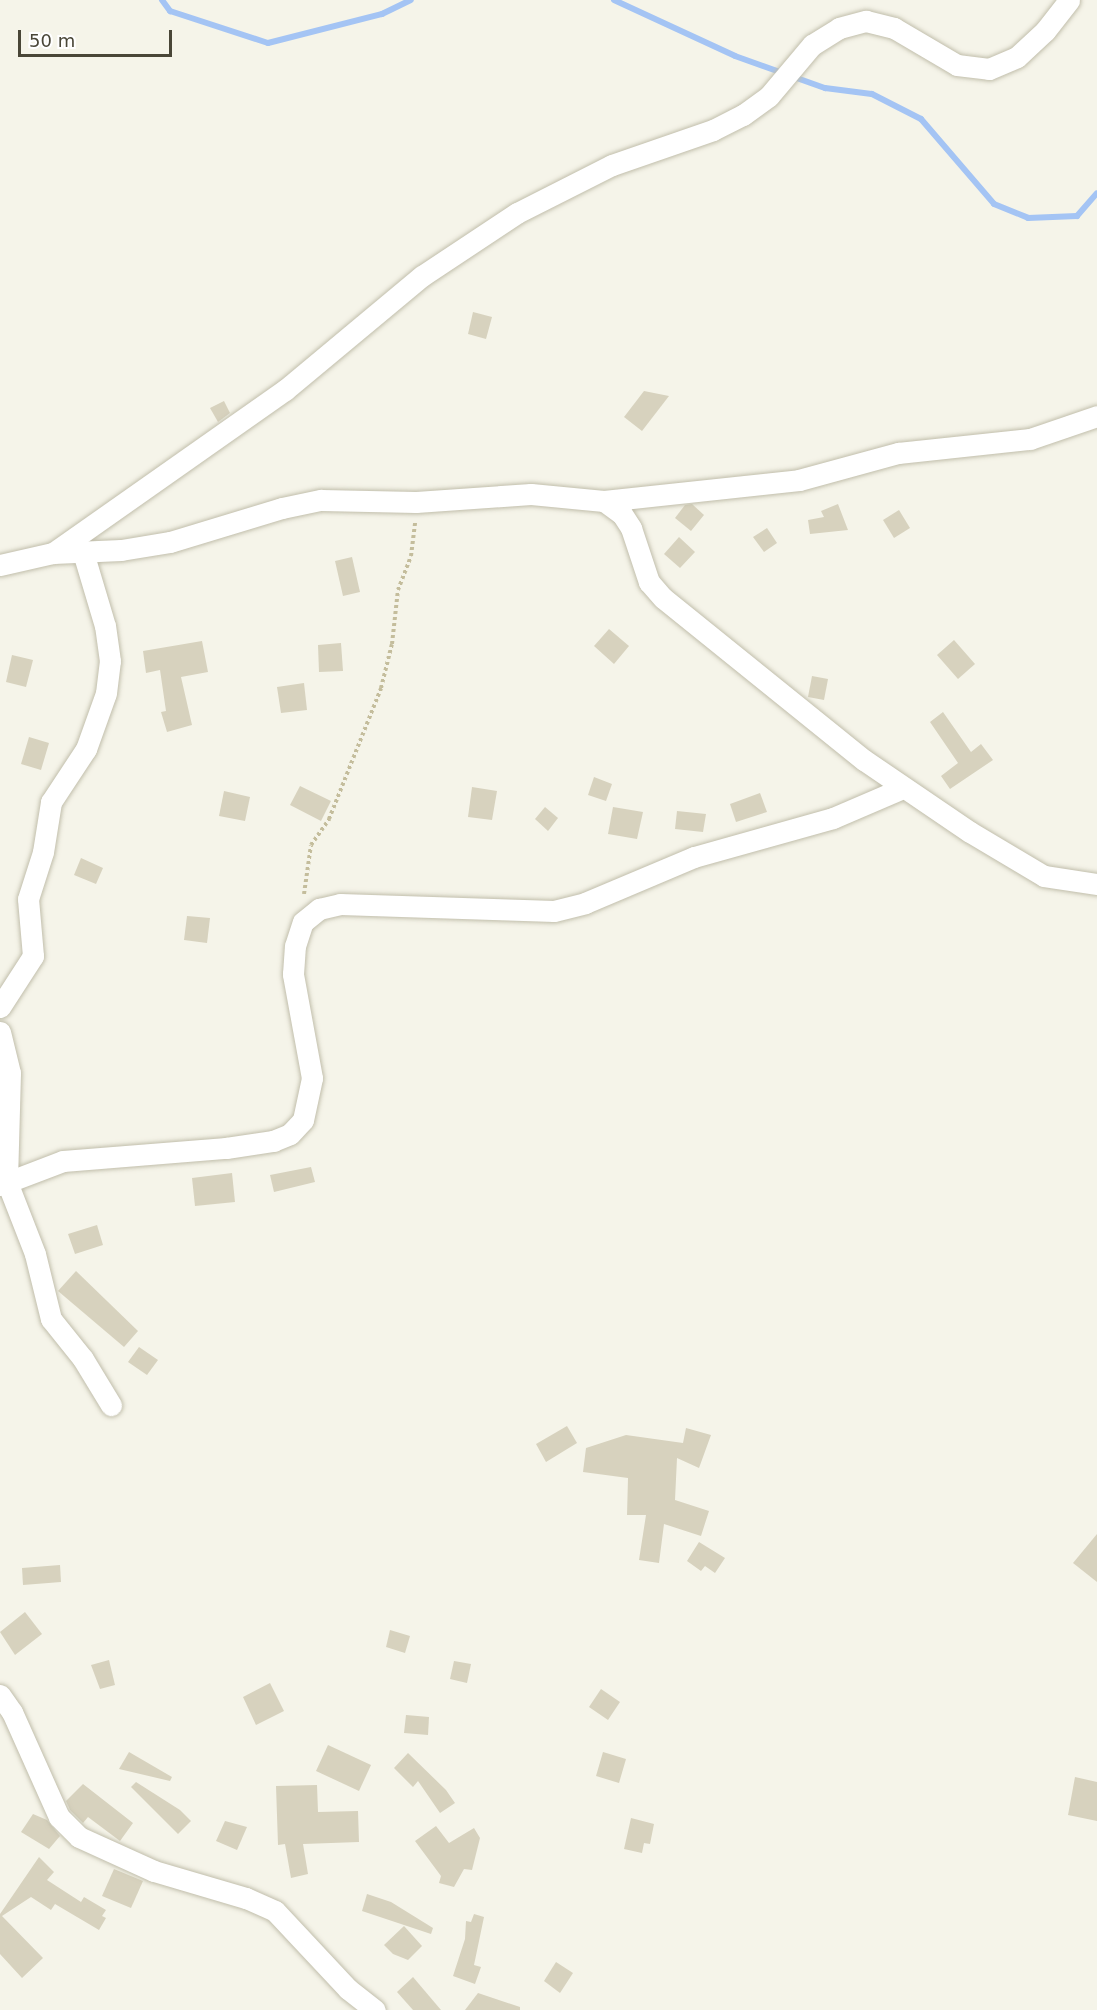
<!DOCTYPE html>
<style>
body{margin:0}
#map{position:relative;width:1097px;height:2010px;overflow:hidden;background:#f5f4e9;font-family:"DejaVu Sans",sans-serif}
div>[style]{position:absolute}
.stream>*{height:6px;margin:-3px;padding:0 3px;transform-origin:3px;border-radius:3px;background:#a4c4f4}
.building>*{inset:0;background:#d7d2be}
.path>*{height:4px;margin-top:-2px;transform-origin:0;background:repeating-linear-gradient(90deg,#c4bd9c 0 3px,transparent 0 6px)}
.roads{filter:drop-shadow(0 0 2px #c1beab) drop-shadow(0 0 2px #c1beab)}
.minor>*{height:21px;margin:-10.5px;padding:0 10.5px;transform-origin:10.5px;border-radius:10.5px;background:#fff}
span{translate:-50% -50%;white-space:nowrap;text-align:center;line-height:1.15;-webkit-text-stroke:6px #fff;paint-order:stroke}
.scale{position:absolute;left:18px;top:30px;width:154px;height:27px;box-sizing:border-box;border:3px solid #494637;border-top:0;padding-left:8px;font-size:18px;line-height:21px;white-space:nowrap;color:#494637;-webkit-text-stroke:4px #fff;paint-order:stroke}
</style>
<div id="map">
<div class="stream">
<i style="left:162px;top:0;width:14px;rotate:54deg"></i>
<i style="left:170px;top:11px;width:103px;rotate:18.1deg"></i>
<i style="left:268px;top:43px;width:118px;rotate:-14.3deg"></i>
<i style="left:382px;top:14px;width:32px;rotate:-26deg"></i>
<i style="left:614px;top:0;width:133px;rotate:24.8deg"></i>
<i style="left:735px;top:56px;width:96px;rotate:19.6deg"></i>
<i style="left:825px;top:88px;width:47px;rotate:7.3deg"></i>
<i style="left:872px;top:94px;width:55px;rotate:27deg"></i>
<i style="left:921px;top:119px;width:112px;rotate:49.3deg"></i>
<i style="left:994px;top:204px;width:37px;rotate:22deg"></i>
<i style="left:1028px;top:218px;width:49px;rotate:-2.3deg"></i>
<i style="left:1077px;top:216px;width:30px;rotate:-49deg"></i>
</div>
<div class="building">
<i style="clip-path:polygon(473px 312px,492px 317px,486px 339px,468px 334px)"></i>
<i style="clip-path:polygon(644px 391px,669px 396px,642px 431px,624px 417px)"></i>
<i style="clip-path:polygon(224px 401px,230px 413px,218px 422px,210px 408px)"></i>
<i style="clip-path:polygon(692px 504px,704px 515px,691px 531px,675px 518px,685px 505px)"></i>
<i style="clip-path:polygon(838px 504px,848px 530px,810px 534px,808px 520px,824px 517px,821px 511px)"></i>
<i style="clip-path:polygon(899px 510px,910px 528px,894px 538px,883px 520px)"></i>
<i style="clip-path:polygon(767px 528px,777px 543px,764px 552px,753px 537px)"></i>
<i style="clip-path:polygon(679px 537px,695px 552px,680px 568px,664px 554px)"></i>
<i style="clip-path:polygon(352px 557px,360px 592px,343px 596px,335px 561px)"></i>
<i style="clip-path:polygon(609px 629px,629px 646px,614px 664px,594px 646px)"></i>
<i style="clip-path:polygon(954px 640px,975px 664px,958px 679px,937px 655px)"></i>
<i style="clip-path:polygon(202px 641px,208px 672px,181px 677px,192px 725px,167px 732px,161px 712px,166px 711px,160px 670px,146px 673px,143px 651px)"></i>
<i style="clip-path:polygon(341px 643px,343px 671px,319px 672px,318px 645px)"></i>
<i style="clip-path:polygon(12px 655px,33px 660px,26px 687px,6px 682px)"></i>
<i style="clip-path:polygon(812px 676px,828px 679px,824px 700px,808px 697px)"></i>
<i style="clip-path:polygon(304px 683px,307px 710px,281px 713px,277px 687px)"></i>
<i style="clip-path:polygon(943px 712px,971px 752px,981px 744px,993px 760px,950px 789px,941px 776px,958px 763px,930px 722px)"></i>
<i style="clip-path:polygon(29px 737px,49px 743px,41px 770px,21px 764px)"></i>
<i style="clip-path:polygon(594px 777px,612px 784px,606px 801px,588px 795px)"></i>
<i style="clip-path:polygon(300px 786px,331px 801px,321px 821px,290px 805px)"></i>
<i style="clip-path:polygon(472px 787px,497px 791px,492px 820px,468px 817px)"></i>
<i style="clip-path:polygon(224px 791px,250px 797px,245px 821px,219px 816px)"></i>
<i style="clip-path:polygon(760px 793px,767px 812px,736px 822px,730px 804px)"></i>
<i style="clip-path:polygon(545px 807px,558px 818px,548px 831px,535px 819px)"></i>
<i style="clip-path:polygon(613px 807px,643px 812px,637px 839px,608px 834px)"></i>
<i style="clip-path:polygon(677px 811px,706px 814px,703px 832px,675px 829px)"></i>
<i style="clip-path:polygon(81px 858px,103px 868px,96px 884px,74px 875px)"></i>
<i style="clip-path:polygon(187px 916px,210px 918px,207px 943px,184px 940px)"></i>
<i style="clip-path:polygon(311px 1167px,315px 1182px,274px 1192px,270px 1175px)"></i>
<i style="clip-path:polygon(232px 1173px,235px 1202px,195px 1206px,192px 1178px)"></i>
<i style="clip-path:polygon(97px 1225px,103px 1245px,75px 1254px,68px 1234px)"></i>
<i style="clip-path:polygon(76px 1271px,138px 1331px,124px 1347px,58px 1291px)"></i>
<i style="clip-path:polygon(139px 1347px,158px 1360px,147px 1375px,128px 1362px)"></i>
<i style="clip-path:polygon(567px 1426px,577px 1443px,546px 1462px,536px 1444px)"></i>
<i style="clip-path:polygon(686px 1428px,711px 1435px,699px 1468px,677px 1458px,675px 1500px,709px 1511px,701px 1536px,664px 1524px,659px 1563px,639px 1560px,646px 1515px,627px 1515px,628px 1478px,583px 1472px,586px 1448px,626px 1435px,683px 1443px)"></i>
<i style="clip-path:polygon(1097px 1534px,1097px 1582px,1073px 1563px)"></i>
<i style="clip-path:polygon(699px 1542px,725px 1558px,715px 1573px,705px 1566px,701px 1571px,687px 1561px)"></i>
<i style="clip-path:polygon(60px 1565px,61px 1582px,23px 1585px,22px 1568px)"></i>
<i style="clip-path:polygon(25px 1612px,42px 1634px,15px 1655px,0 1632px)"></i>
<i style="clip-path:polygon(390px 1630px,410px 1636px,405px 1653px,386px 1647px)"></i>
<i style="clip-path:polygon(109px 1660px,115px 1685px,100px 1689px,91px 1665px)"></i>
<i style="clip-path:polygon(454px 1661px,471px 1664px,467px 1683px,450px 1679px)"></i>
<i style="clip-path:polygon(270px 1683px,284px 1711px,256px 1725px,243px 1697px)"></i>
<i style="clip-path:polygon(601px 1689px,620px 1702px,608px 1720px,589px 1707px)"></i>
<i style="clip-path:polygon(406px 1715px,429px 1717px,428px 1735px,404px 1733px)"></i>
<i style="clip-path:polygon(328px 1745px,371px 1765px,359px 1791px,316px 1771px)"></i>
<i style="clip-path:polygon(129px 1752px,172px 1777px,170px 1781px,119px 1769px)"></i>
<i style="clip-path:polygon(603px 1752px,626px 1759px,619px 1783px,596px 1776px)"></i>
<i style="clip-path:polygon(408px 1753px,446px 1790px,455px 1803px,440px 1813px,418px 1781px,413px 1787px,394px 1768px)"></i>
<i style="clip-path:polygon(1075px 1777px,1097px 1782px,1097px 1821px,1068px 1815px)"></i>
<i style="clip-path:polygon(136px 1782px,180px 1810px,191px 1821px,178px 1834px,131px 1787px)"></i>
<i style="clip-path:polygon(83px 1784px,133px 1823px,120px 1841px,88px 1817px,83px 1823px,70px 1810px,66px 1801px)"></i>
<i style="clip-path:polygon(317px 1785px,318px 1812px,358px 1811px,359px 1842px,303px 1844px,308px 1874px,291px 1878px,285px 1844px,278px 1845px,276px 1786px)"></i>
<i style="clip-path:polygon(33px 1814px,47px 1820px,60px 1836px,49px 1849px,21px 1832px)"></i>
<i style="clip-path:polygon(631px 1818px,654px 1824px,650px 1844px,644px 1843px,642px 1853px,624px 1849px)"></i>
<i style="clip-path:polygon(225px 1821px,247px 1827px,237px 1850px,216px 1841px)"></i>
<i style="clip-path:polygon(436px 1826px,449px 1843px,474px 1828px,480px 1838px,472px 1870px,464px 1869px,454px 1887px,439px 1883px,441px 1876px,415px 1841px)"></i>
<i style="clip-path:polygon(39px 1857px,54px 1872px,47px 1880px,81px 1902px,84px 1897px,106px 1910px,102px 1916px,106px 1918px,99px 1930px,55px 1904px,51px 1910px,31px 1897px,2px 1916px,43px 1958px,22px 1978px,0 1954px,0 1914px)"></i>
<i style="clip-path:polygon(114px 1869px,143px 1881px,131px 1908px,102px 1896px)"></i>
<i style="clip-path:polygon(367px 1894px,391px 1902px,433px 1928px,431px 1934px,362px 1911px)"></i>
<i style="clip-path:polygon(474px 1914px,484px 1917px,474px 1965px,481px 1967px,475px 1984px,453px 1976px,465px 1939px,466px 1921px,471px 1922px)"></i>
<i style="clip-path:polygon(404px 1926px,422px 1946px,408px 1960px,393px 1954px,384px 1945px)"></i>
<i style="clip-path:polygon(556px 1962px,573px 1973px,560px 1993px,544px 1981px)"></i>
<i style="clip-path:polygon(413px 1977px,441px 2010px,413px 2010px,397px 1992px)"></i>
<i style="clip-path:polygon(478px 1993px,520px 2007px,520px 2010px,465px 2010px)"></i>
</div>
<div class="path">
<i style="left:304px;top:894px;width:49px;rotate:-81.9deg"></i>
<i style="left:311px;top:845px;width:32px;rotate:-55deg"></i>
<i style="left:329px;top:819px;width:141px;rotate:-68.3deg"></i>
<i style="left:381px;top:688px;width:45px;rotate:-76deg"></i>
<i style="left:392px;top:644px;width:54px;rotate:-83.7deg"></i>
<i style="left:398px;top:590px;width:36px;rotate:-69deg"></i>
<i style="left:411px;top:556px;width:35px;rotate:-83deg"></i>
</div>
<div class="roads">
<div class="minor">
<i style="left:604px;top:501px;width:196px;rotate:-6.1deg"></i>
<i style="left:799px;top:480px;width:103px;rotate:-15.3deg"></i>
<i style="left:898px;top:453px;width:133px;rotate:-6.1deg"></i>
<i style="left:1030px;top:439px;width:71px;rotate:-18.9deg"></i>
<i style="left:53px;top:553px;width:284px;rotate:-35.1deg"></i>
<i style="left:285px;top:390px;width:178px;rotate:-39.8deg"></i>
<i style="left:422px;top:276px;width:114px;rotate:-33.6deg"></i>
<i style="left:517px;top:213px;width:106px;rotate:-26.8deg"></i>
<i style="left:612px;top:165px;width:107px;rotate:-19.1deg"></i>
<i style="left:713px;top:130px;width:34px;rotate:-27deg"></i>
<i style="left:743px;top:115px;width:32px;rotate:-36deg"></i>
<i style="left:769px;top:96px;width:67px;rotate:-49.9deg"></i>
<i style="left:812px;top:45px;width:32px;rotate:-32deg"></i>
<i style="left:839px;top:28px;width:28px;rotate:-15deg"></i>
<i style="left:866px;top:21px;width:29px;rotate:14deg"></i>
<i style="left:894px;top:28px;width:73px;rotate:30.4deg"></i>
<i style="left:957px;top:65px;width:32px;rotate:7deg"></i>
<i style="left:989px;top:69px;width:30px;rotate:-23deg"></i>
<i style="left:1017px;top:57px;width:38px;rotate:-43deg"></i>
<i style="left:1045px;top:31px;width:39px;rotate:-52deg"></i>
<i style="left:0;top:565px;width:54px;rotate:-12.8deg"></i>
<i style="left:53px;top:553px;width:68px;rotate:-2.5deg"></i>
<i style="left:121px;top:550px;width:50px;rotate:-9.3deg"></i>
<i style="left:170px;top:542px;width:117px;rotate:-16.9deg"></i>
<i style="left:282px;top:508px;width:40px;rotate:-12deg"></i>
<i style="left:321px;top:500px;width:95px;rotate:1.2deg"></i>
<i style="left:416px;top:502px;width:115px;rotate:-4deg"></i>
<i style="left:531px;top:494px;width:73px;rotate:5.5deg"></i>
<i style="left:604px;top:501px;width:22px;rotate:36deg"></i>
<i style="left:622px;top:514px;width:17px;rotate:57deg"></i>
<i style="left:631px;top:528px;width:57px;rotate:71.6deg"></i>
<i style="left:649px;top:582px;width:21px;rotate:49deg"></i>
<i style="left:663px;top:598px;width:258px;rotate:38.9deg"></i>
<i style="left:864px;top:760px;width:128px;rotate:34.2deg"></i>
<i style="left:970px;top:832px;width:86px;rotate:30.7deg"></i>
<i style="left:1044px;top:876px;width:54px;rotate:8.6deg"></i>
<i style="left:0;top:1007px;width:61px;rotate:-57.1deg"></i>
<i style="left:33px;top:956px;width:57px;rotate:-95deg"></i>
<i style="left:28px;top:899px;width:49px;rotate:-72.3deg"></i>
<i style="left:43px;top:852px;width:51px;rotate:-80.9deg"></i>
<i style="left:51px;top:802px;width:64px;rotate:-56.6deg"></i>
<i style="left:86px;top:749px;width:59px;rotate:-70.3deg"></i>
<i style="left:106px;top:693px;width:32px;rotate:-83deg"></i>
<i style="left:110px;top:661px;width:35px;rotate:-98deg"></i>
<i style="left:105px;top:626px;width:77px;rotate:-106.6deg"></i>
<i style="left:0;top:1032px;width:42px;rotate:76.3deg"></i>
<i style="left:10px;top:1073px;width:109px;rotate:91.6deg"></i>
<i style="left:7px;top:1182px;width:77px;rotate:68.7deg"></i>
<i style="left:35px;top:1254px;width:67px;rotate:76.2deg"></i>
<i style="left:51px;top:1319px;width:51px;rotate:51.3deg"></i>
<i style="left:83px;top:1359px;width:54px;rotate:58.7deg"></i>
<i style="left:0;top:1185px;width:67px;rotate:-20.9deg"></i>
<i style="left:63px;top:1161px;width:164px;rotate:-4.6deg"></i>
<i style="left:226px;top:1148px;width:48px;rotate:-8.5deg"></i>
<i style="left:273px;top:1141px;width:18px;rotate:-22deg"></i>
<i style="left:290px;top:1134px;width:19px;rotate:-47deg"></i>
<i style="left:303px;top:1120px;width:43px;rotate:-77.9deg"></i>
<i style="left:312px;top:1078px;width:106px;rotate:-100.4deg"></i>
<i style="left:293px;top:974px;width:28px;rotate:-86deg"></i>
<i style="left:295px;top:946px;width:25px;rotate:-72deg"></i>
<i style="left:303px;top:922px;width:21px;rotate:-39deg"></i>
<i style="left:319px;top:909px;width:22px;rotate:-13deg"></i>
<i style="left:340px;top:904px;width:214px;rotate:1.9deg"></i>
<i style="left:554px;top:911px;width:32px;rotate:-14deg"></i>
<i style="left:585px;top:903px;width:118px;rotate:-22.9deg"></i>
<i style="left:694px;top:857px;width:144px;rotate:-15.7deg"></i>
<i style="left:833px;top:818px;width:76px;rotate:-23.2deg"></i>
<i style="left:0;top:1695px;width:21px;rotate:55deg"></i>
<i style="left:12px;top:1712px;width:115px;rotate:65.9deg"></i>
<i style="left:59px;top:1817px;width:28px;rotate:45deg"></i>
<i style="left:79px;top:1837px;width:82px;rotate:24.4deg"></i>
<i style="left:154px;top:1871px;width:96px;rotate:16.4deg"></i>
<i style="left:246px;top:1898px;width:32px;rotate:24deg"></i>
<i style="left:275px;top:1911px;width:107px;rotate:46.9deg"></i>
<i style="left:348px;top:1989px;width:34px;rotate:38deg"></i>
</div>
</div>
<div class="scale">50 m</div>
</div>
